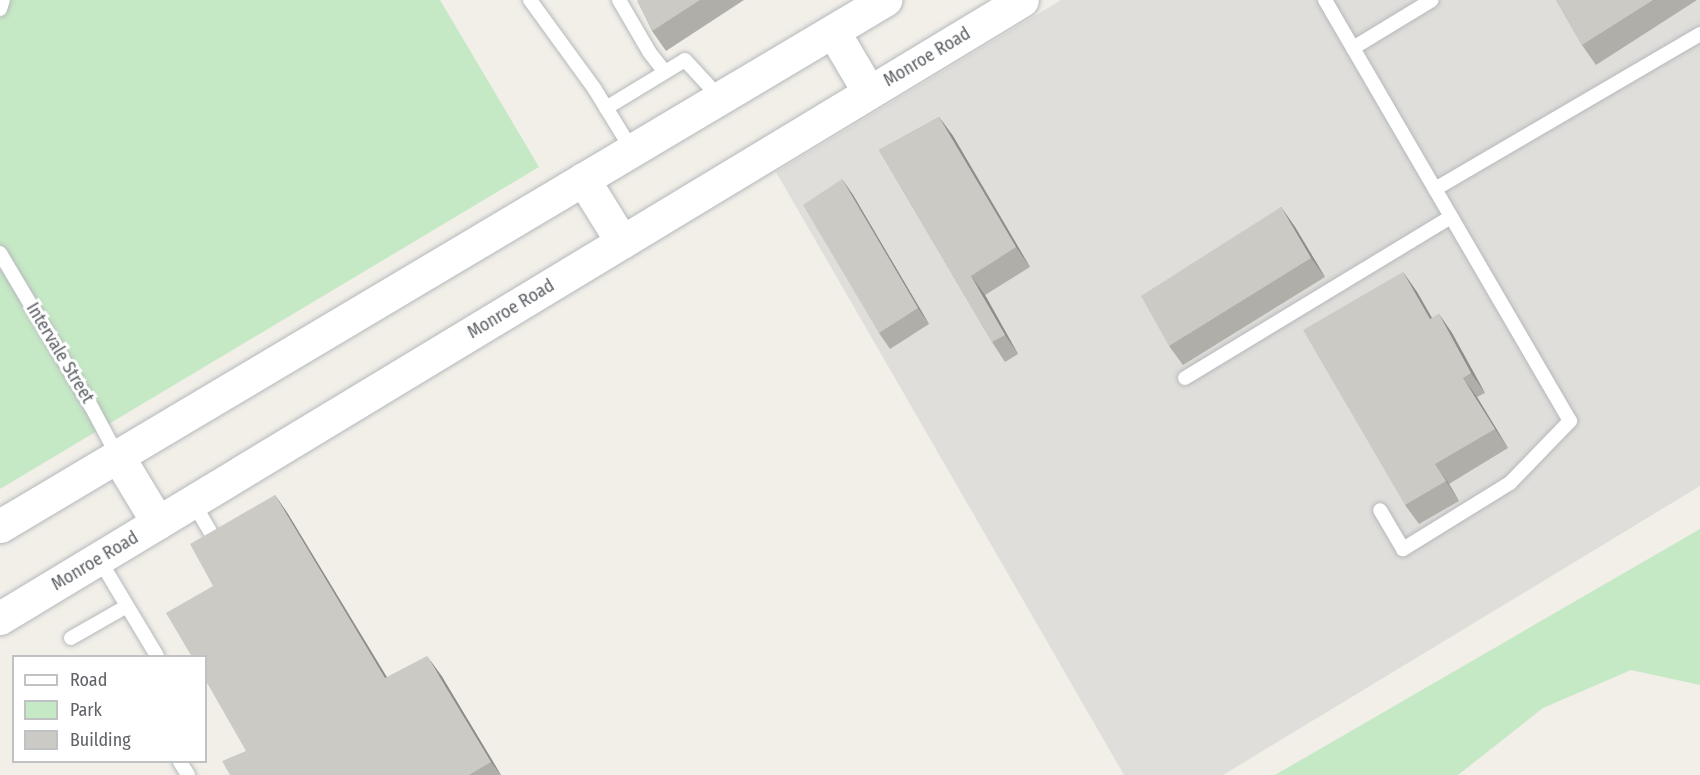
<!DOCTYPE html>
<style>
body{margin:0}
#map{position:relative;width:1700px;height:775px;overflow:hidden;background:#f1efe8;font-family:"Fira Sans Condensed",sans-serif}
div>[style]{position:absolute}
.industrial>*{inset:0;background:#e0deda}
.green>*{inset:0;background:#c5e8c5}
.roads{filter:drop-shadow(0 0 2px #b5b8bc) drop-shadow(0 0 2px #b5b8bc)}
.service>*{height:14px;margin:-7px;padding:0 7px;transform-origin:7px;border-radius:7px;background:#fff}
.tertiary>*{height:33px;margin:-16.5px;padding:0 16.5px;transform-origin:16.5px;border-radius:16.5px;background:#fff}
.secondary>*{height:33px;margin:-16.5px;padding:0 16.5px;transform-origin:16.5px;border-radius:16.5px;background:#fff}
.wall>*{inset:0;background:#afaea9}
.shaded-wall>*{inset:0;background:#8f8d8a}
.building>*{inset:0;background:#cccac5}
span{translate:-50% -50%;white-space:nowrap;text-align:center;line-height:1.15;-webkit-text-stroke:6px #fff;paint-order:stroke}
.street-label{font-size:18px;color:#5f6368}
.legend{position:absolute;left:12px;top:655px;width:195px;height:108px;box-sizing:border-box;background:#fff;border:2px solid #bfc1c3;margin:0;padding:8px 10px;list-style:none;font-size:18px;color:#5f6368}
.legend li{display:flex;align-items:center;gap:12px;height:30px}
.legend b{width:30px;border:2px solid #bfc1c3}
</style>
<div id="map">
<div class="industrial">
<i style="clip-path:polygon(1061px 0,1700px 0,1700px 486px,1223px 775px,1124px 775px,776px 172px)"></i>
</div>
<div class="green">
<i style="clip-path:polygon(0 0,440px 0,539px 167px,0 489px)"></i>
<i style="clip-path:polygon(1700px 529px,1700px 685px,1631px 670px,1543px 708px,1458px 775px,1275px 775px)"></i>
</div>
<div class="roads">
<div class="service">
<i style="left:530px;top:0;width:109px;rotate:54deg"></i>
<i style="left:594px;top:88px;width:73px;rotate:58.5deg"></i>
<i style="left:619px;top:0;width:61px;rotate:59.7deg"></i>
<i style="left:650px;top:53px;width:24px;rotate:52deg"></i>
<i style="left:1325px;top:0;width:487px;rotate:59.8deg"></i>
<i style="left:1570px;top:421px;width:86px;rotate:134.1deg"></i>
<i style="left:1510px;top:483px;width:126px;rotate:148.3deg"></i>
<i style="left:1403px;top:549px;width:45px;rotate:-120.5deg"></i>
<i style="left:0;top:9px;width:9px;rotate:-72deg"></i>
<i style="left:1353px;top:48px;width:92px;rotate:-31.3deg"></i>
<i style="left:606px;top:108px;width:92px;rotate:-31.3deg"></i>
<i style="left:685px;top:60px;width:52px;rotate:47.4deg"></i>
<i style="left:1435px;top:189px;width:307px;rotate:-30.3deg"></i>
<i style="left:0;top:253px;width:178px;rotate:59.3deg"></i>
<i style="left:91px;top:406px;width:55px;rotate:62deg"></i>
<i style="left:1185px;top:378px;width:311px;rotate:-31.2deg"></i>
<i style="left:193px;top:502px;width:52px;rotate:60deg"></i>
<i style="left:99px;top:559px;width:113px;rotate:59.1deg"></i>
<i style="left:71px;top:638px;width:64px;rotate:-29.7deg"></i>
<i style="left:180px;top:762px;width:15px;rotate:58deg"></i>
</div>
<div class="tertiary">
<i style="left:833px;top:31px;width:71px;rotate:59.5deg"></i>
<i style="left:117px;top:455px;width:79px;rotate:58.9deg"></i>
</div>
<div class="secondary">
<i style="left:583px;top:179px;width:74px;rotate:58.2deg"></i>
<i style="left:0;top:526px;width:1030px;rotate:-30.73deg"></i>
<i style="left:0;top:618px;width:1194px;rotate:-31.16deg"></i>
</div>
</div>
<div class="wall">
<i style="clip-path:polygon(638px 0,744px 0,666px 51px,652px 31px)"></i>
<i style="clip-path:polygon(1556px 0,1697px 0,1596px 65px,1582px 45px)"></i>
<i style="clip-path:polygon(939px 117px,953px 136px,1030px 267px,985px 295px,1018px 354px,1005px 362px,992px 342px,879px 150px)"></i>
<i style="clip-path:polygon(842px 179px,853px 195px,929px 324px,890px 349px,879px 333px)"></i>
<i style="clip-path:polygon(1281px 207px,1295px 227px,1325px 277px,1183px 365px,1169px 346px)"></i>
<i style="clip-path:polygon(1403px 272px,1417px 292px,1432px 318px,1439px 314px,1452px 333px,1485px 393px,1477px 397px,1508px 448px,1449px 484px,1459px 501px,1419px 524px,1405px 505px)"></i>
<i style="clip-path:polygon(275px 495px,288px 514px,386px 677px,441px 675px,501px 775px,230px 775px,246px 751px,213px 586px)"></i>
</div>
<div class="shaded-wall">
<i style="clip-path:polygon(939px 117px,953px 136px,1030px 267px,1016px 247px)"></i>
<i style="clip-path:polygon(842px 179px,853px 195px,929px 324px,918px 308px)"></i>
<i style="clip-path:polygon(1281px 207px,1295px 227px,1325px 277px,1311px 258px)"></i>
<i style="clip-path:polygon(1403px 272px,1417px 292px,1444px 339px,1430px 319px)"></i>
<i style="clip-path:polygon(971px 276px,985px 295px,1018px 354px,1005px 335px)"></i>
<i style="clip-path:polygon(1439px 314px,1452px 333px,1485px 393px,1471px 373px)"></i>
<i style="clip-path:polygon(1463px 378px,1477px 397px,1508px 448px,1495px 429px)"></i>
<i style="clip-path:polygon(1435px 464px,1449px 484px,1459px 501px,1446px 481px)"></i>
<i style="clip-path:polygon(275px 495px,288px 514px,399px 697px,385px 678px)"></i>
<i style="clip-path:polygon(427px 656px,441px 675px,501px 775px,491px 762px)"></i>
</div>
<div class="building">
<i style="clip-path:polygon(638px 0,700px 0,652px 31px,637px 1px)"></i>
<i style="clip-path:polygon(1556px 0,1653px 0,1582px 45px)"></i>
<i style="clip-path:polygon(939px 117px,1016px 247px,971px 276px,1005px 335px,992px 342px,879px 150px)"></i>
<i style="clip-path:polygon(842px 179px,918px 308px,879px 333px,803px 205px)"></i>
<i style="clip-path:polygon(1281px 207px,1311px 258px,1169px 346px,1141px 296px)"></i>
<i style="clip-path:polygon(1403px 272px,1430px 319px,1439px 314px,1471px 373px,1463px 378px,1495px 429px,1435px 464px,1446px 481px,1405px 505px,1303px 330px)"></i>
<i style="clip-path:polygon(275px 495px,385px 678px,427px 656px,491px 762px,469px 775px,230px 775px,222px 761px,246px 751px,206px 681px,206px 657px,192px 657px,166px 613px,213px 586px,190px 544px)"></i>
</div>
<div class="street-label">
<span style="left:927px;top:57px;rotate:-31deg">Monroe Road</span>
<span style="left:511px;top:309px;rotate:-31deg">Monroe Road</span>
<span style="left:60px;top:353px;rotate:59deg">Intervale Street</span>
<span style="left:95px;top:561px;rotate:-31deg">Monroe Road</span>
</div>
<ul class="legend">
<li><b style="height:8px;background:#fff"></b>Road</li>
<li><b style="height:16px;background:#c5e8c5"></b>Park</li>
<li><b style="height:16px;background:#cccac5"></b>Building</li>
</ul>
</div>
